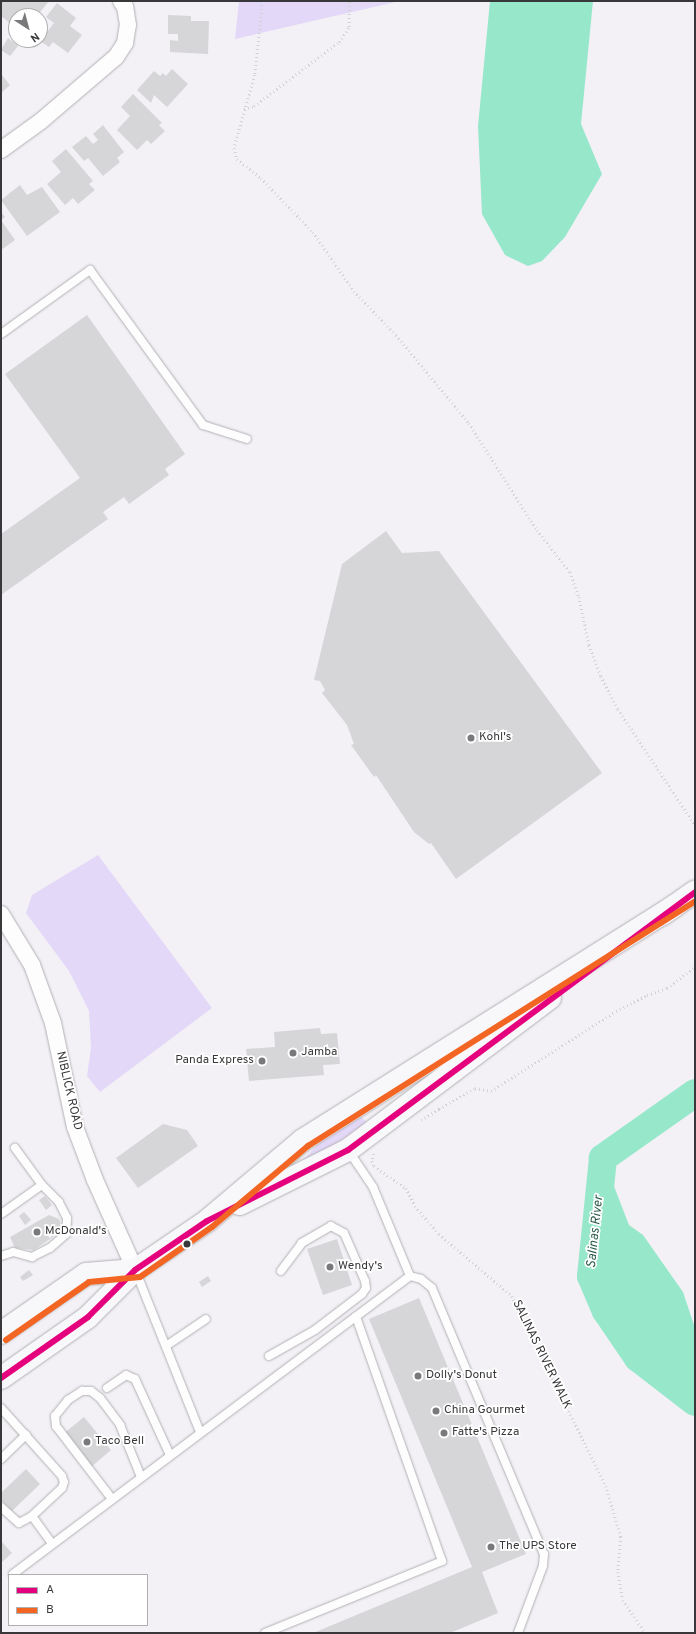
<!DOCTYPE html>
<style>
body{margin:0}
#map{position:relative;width:696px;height:1634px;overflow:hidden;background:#f3f1f6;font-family:Overpass,sans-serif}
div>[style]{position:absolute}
.green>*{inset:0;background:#e3d8f8}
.water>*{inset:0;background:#97e7cb}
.river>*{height:28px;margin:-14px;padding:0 14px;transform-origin:14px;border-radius:14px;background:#97e7cb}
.building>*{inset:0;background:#d6d5d8}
.path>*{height:2.5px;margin-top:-1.25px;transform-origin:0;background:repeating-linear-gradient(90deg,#d2d2d3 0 1px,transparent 0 4px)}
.roads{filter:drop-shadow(0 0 1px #b2b0b3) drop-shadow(0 0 1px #b2b0b3)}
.service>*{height:8px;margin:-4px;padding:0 4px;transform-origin:4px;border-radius:4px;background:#fdfdfe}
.minor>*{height:16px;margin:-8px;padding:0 8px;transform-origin:8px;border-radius:8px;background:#fdfdfe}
.secondary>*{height:22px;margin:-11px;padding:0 11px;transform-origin:11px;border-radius:11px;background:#f8f7fa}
.bus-1>*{height:6px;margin:-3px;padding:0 3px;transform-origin:3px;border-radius:3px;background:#e5007d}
.bus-2>*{height:6px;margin:-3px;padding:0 3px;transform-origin:3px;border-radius:3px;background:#f26522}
.dots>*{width:11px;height:11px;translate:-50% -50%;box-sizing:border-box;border:2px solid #fff;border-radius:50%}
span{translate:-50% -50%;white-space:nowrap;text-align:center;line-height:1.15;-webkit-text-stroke:3.5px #fff;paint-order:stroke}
.poi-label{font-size:12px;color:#383739}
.left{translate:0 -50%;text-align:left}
.right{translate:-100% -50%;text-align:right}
.street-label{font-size:12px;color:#383739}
.water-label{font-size:13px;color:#295948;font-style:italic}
.frame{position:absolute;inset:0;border:2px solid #383739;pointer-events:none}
.legend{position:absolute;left:8px;top:1574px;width:140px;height:52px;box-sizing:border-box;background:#fff;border:1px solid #afafb0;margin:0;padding:5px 7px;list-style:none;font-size:12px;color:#383739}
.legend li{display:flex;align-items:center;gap:8px;height:20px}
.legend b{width:20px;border:1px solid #afafb0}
.north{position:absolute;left:8px;top:8px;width:40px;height:40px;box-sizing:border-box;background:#fff;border:1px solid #afafb0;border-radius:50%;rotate:144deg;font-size:11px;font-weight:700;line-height:16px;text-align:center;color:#383739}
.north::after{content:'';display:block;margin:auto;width:14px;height:18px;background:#79787b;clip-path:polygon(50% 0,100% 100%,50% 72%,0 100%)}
</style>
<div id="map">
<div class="green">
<i style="clip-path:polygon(239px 1px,400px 1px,235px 39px)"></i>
<i style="clip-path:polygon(98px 855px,212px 1008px,100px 1092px,87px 1076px,91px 1048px,89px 1011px,69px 971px,26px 913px,32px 895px)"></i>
<i style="clip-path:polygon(361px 1116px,367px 1123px,291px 1173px,320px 1142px)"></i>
</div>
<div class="water">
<i style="clip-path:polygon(490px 1px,593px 1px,581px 124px,602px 174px,565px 237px,542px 261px,528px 266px,505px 255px,482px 214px,478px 126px)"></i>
<i style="clip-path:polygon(603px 1158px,629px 1225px,643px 1235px,683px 1292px,695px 1328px,695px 1402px,638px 1358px,606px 1311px,591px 1276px)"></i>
</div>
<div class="river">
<i style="left:695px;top:1093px;width:113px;rotate:144.8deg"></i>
<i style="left:603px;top:1158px;width:119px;rotate:95.8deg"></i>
<i style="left:591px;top:1276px;width:38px;rotate:67deg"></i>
<i style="left:606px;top:1311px;width:57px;rotate:55.8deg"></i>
<i style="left:638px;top:1358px;width:72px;rotate:37.7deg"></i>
</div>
<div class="building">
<i style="clip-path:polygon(1px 1px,49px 1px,37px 16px,16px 16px,16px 28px,1px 16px)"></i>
<i style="clip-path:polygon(57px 3px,76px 18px,70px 26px,82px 35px,68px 53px,53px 42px,49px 47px,40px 41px,54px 23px,46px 17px)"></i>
<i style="clip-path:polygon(168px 15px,191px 16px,191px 21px,209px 21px,208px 54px,170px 52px,170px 40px,178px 41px,178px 34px,168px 34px)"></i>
<i style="clip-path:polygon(8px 38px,18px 46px,10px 56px,1px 50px)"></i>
<i style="clip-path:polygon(172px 69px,188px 84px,167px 107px,154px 95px,151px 103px,137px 90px,154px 71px,160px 76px,163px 73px,166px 76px)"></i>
<i style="clip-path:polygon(1px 74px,10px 85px,1px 93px)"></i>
<i style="clip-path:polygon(133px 94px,162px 123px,159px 125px,165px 131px,151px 144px,147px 140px,137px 150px,117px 130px,130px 116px,121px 107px)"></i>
<i style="clip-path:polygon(103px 125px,124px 152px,117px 158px,120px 162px,103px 176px,88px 158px,84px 161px,72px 147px,86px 136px,93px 144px,98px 140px,93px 134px)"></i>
<i style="clip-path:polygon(66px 149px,93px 181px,89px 184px,95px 190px,78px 204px,73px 198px,65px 205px,47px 184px,61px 172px,52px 161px)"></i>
<i style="clip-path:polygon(20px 185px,27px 195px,42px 187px,60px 212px,27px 236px,1px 200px)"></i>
<i style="clip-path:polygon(1px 212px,5px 217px,1px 220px,15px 240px,1px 250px)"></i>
<i style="clip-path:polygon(87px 315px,185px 454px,165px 469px,169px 475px,129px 504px,124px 497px,103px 512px,108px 519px,1px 595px,1px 534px,80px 478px,5px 374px)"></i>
<i style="clip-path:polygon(386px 531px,402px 553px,439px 551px,602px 773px,456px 879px,431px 843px,429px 844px,414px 832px,376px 775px,374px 777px,351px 745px,354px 744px,347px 725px,322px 693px,325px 690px,320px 681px,314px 680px,342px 564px)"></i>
<i style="clip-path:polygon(320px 1028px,321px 1034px,337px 1033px,340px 1064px,323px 1065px,324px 1075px,249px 1081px,246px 1049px,275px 1047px,274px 1032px)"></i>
<i style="clip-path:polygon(163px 1124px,187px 1130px,198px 1146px,138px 1188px,116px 1158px)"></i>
<i style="clip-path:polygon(45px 1196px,52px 1205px,46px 1210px,39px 1200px)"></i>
<i style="clip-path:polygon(24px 1212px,31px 1220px,25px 1225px,19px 1216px)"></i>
<i style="clip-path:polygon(49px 1215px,59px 1219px,61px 1225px,57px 1234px,34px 1250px,15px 1248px,10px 1237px)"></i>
<i style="clip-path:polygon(337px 1239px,352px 1285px,323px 1295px,307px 1249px)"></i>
<i style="clip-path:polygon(29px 1270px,33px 1275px,23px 1281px,20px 1277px)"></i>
<i style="clip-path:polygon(208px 1276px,211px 1281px,202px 1287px,199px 1282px)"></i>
<i style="clip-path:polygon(419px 1298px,526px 1554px,482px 1572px,498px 1613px,450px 1633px,313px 1633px,472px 1567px,369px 1319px)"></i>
<i style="clip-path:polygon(84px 1417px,111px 1450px,91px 1467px,63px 1434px)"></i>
<i style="clip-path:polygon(26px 1469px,40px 1484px,12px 1511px,1px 1500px,1px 1493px)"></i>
<i style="clip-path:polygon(1px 1541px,12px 1553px,1px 1563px)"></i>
</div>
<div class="path">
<i style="left:261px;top:1px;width:8px;rotate:83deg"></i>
<i style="left:262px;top:9px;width:66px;rotate:96.1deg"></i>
<i style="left:255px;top:75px;width:76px;rotate:106deg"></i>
<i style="left:234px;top:148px;width:11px;rotate:75deg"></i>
<i style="left:237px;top:159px;width:31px;rotate:38deg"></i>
<i style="left:261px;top:178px;width:75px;rotate:46.1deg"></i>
<i style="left:313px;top:232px;width:72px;rotate:55.2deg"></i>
<i style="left:354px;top:291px;width:61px;rotate:46.3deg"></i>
<i style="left:396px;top:335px;width:114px;rotate:50.3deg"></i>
<i style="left:469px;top:423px;width:127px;rotate:57.6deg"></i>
<i style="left:537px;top:530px;width:53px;rotate:51.8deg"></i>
<i style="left:570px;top:572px;width:27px;rotate:70deg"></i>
<i style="left:579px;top:597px;width:49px;rotate:78.2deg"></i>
<i style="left:589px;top:645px;width:33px;rotate:69deg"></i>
<i style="left:601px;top:676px;width:37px;rotate:63deg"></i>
<i style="left:618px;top:709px;width:139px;rotate:56.4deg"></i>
<i style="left:244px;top:109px;width:10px;rotate:-17deg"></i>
<i style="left:254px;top:106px;width:106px;rotate:-37deg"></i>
<i style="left:339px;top:42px;width:18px;rotate:-56deg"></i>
<i style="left:349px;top:27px;width:26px;rotate:-90deg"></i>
<i style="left:439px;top:1109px;width:42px;rotate:-30.3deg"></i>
<i style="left:475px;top:1088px;width:16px;rotate:11deg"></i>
<i style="left:491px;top:1091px;width:148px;rotate:-32.6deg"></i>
<i style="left:616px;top:1011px;width:35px;rotate:-27deg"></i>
<i style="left:647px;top:995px;width:21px;rotate:-19deg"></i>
<i style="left:667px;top:988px;width:35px;rotate:-37deg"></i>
<i style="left:421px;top:1120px;width:21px;rotate:-31deg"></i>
<i style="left:439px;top:1109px;width:4px;rotate:-104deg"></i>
<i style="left:374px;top:1154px;width:7px;rotate:106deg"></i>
<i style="left:372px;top:1161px;width:5px;rotate:68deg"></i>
<i style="left:374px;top:1166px;width:39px;rotate:35deg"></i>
<i style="left:406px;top:1188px;width:20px;rotate:63deg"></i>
<i style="left:415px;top:1206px;width:37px;rotate:49deg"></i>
<i style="left:439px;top:1234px;width:96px;rotate:40.3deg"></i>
<i style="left:512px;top:1296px;width:212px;rotate:63.7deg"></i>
<i style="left:606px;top:1486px;width:53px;rotate:73.6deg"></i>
<i style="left:621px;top:1537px;width:35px;rotate:95deg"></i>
<i style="left:618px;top:1572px;width:28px;rotate:80deg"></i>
<i style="left:623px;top:1600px;width:40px;rotate:56deg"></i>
</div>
<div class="roads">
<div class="service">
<i style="left:1px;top:334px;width:110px;rotate:-35.7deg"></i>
<i style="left:90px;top:270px;width:192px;rotate:53.9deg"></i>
<i style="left:203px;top:425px;width:46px;rotate:17.7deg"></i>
<i style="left:1px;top:1214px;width:50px;rotate:-35.3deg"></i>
<i style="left:42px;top:1185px;width:46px;rotate:-126.1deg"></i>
<i style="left:1px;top:1256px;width:13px;rotate:-18deg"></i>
<i style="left:13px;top:1252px;width:20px;rotate:15deg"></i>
<i style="left:32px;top:1257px;width:20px;rotate:-27deg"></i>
<i style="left:50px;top:1248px;width:21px;rotate:-41deg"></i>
<i style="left:66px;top:1234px;width:16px;rotate:-86deg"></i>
<i style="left:67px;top:1218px;width:18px;rotate:-117deg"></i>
<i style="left:59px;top:1202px;width:24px;rotate:-135deg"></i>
<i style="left:136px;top:1272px;width:172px;rotate:68.2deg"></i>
<i style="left:410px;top:1276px;width:11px;rotate:15deg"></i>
<i style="left:421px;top:1279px;width:14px;rotate:39deg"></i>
<i style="left:432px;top:1288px;width:289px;rotate:67.2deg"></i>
<i style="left:544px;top:1554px;width:12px;rotate:95deg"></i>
<i style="left:543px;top:1566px;width:72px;rotate:110.5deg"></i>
<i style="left:166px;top:1346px;width:48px;rotate:-34deg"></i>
<i style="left:269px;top:1356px;width:53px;rotate:-29.5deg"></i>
<i style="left:315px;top:1330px;width:59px;rotate:-37.5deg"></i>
<i style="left:362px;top:1294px;width:7px;rotate:-56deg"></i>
<i style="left:366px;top:1288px;width:7px;rotate:-98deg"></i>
<i style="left:365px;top:1281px;width:52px;rotate:-113.6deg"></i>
<i style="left:344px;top:1233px;width:15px;rotate:-152deg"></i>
<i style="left:331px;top:1226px;width:34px;rotate:150deg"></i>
<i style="left:302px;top:1243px;width:35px;rotate:127deg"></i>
<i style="left:107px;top:1388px;width:23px;rotate:-34deg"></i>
<i style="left:126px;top:1375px;width:10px;rotate:24deg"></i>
<i style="left:135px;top:1379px;width:84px;rotate:65.3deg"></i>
<i style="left:1px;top:1408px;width:91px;rotate:48.1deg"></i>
<i style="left:62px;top:1476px;width:6px;rotate:72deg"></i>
<i style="left:64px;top:1482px;width:6px;rotate:108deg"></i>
<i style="left:62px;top:1488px;width:41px;rotate:137deg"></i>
<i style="left:32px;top:1516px;width:34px;rotate:54deg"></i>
<i style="left:1px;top:1459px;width:35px;rotate:-44deg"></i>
<i style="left:112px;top:1499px;width:92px;rotate:-127.5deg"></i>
<i style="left:56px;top:1426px;width:10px;rotate:-96deg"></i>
<i style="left:55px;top:1416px;width:21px;rotate:-51deg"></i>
<i style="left:68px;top:1400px;width:17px;rotate:-33deg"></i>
<i style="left:82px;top:1391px;width:9px"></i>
<i style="left:91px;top:1391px;width:11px;rotate:38deg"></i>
<i style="left:100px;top:1398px;width:34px;rotate:53deg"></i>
<i style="left:120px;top:1425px;width:56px;rotate:68deg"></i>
<i style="left:1px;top:1507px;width:24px;rotate:42deg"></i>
<i style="left:19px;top:1523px;width:15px;rotate:-28deg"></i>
<i style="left:13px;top:1574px;width:496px;rotate:-36.9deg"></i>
<i style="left:410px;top:1276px;width:96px;rotate:-112.6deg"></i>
<i style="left:373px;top:1187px;width:45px;rotate:-124deg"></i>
<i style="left:265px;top:1633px;width:191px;rotate:-22.1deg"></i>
<i style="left:442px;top:1561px;width:259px;rotate:-109.4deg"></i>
</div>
<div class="minor">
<i style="left:1px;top:150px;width:49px;rotate:-35.9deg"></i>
<i style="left:41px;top:121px;width:99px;rotate:-40.5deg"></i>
<i style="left:116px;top:57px;width:17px;rotate:-57deg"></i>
<i style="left:125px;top:43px;width:18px;rotate:-81deg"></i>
<i style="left:128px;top:25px;width:18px;rotate:-99deg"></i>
<i style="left:125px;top:7px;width:7px;rotate:-124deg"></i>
<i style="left:1px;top:914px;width:60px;rotate:58.7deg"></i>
<i style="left:32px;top:965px;width:62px;rotate:70.1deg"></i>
<i style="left:53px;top:1023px;width:106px;rotate:78.1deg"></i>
<i style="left:75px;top:1127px;width:57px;rotate:69.3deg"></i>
<i style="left:95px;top:1180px;width:98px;rotate:66deg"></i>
</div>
<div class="secondary">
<i style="left:663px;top:914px;width:39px;rotate:-35deg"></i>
<i style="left:240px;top:1204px;width:121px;rotate:-26.6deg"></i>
<i style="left:348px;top:1150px;width:253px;rotate:-37deg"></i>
<i style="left:1px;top:1333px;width:103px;rotate:-34.8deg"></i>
<i style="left:86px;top:1274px;width:49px;rotate:-4.7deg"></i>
<i style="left:1px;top:1378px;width:106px;rotate:-35deg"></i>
<i style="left:88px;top:1317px;width:66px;rotate:-45deg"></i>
<i style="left:135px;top:1270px;width:87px;rotate:-34.2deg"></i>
<i style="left:207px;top:1221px;width:126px;rotate:-40.2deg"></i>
<i style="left:303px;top:1140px;width:439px;rotate:-32.2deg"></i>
</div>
</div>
<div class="bus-1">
<i style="left:1px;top:1378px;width:106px;rotate:-35deg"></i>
<i style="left:88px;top:1317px;width:66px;rotate:-45deg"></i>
<i style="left:135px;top:1270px;width:87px;rotate:-34.2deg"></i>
<i style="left:207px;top:1221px;width:158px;rotate:-26.7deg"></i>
<i style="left:348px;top:1150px;width:432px;rotate:-36.6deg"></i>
</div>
<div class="bus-2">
<i style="left:6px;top:1340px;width:101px;rotate:-34.9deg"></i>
<i style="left:89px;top:1282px;width:51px;rotate:-5.6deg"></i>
<i style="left:140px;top:1277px;width:88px;rotate:-34.8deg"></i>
<i style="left:212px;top:1227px;width:126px;rotate:-40.2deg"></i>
<i style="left:308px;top:1146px;width:458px;rotate:-32.3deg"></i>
</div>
<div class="dots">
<i style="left:471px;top:738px;background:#79787b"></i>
<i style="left:293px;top:1053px;background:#79787b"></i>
<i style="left:262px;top:1061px;background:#79787b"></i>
<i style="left:37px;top:1232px;background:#79787b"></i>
<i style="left:187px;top:1244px;background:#383739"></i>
<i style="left:330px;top:1267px;background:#79787b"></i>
<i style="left:418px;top:1376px;background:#79787b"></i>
<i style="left:436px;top:1411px;background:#79787b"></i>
<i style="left:444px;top:1433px;background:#79787b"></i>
<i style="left:87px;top:1442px;background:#79787b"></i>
<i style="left:491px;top:1547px;background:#79787b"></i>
</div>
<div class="poi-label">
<span class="left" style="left:479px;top:738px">Kohl's</span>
<span class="left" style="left:301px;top:1053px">Jamba</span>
<span class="right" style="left:254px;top:1061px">Panda Express</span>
<span class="left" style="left:45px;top:1232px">McDonald's</span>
<span class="left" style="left:338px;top:1267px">Wendy's</span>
<span class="left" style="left:426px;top:1376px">Dolly's Donut</span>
<span class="left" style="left:444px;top:1411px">China Gourmet</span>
<span class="left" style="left:452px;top:1433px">Fatte's Pizza</span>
<span class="left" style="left:95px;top:1442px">Taco Bell</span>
<span class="left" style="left:499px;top:1547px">The UPS Store</span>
</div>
<div class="street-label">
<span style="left:68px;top:1091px;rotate:77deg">NIBLICK ROAD</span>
<span style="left:541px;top:1355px;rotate:64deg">SALINAS RIVER WALK</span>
</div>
<div class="water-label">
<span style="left:596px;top:1232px;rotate:-84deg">Salinas River</span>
</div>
<div class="frame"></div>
<ul class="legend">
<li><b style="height:5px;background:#e5007d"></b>A</li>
<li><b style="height:5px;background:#f26522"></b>B</li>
</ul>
<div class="north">N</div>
</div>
